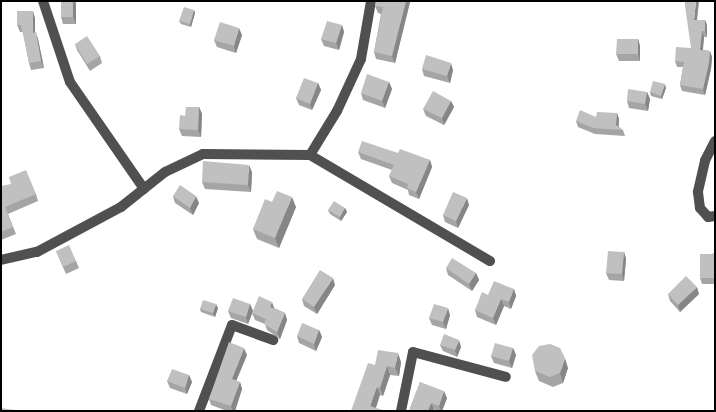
<!DOCTYPE html>
<style>
body{margin:0}
#map{position:relative;width:716px;height:412px;overflow:hidden;background:#fff;font-family:Helvetica,sans-serif}
div>[style]{position:absolute}
.minor>*{height:10px;margin:-5px;padding:0 5px;transform-origin:5px;border-radius:5px;background:#505050}
.wall>*{inset:0;background:#a5a5a5}
.shaded-wall>*{inset:0;background:#868686}
.building>*{inset:0;background:#c0c0c0}
span{translate:-50% -50%;white-space:nowrap;text-align:center;line-height:1.15;-webkit-text-stroke:4.5px #fff;paint-order:stroke}
.frame{position:absolute;inset:0;border:2px solid #000;pointer-events:none}
</style>
<div id="map">
<div class="minor">
<i style="left:43px;top:1px;width:85px;rotate:71.6deg"></i>
<i style="left:70px;top:82px;width:130px;rotate:55.3deg"></i>
<i style="left:715px;top:141px;width:22px;rotate:117deg"></i>
<i style="left:705px;top:161px;width:32px;rotate:103deg"></i>
<i style="left:698px;top:192px;width:16px;rotate:83deg"></i>
<i style="left:700px;top:208px;width:12px;rotate:48deg"></i>
<i style="left:708px;top:217px;width:7px;rotate:-8deg"></i>
<i style="left:310px;top:155px;width:209px;rotate:30.5deg"></i>
<i style="left:1px;top:260px;width:37px;rotate:-13deg"></i>
<i style="left:37px;top:252px;width:95px;rotate:-28.2deg"></i>
<i style="left:121px;top:207px;width:56px;rotate:-38.5deg"></i>
<i style="left:165px;top:172px;width:42px;rotate:-25.3deg"></i>
<i style="left:203px;top:154px;width:107px;rotate:0.5deg"></i>
<i style="left:310px;top:155px;width:52px;rotate:-58.5deg"></i>
<i style="left:337px;top:111px;width:57px;rotate:-65.2deg"></i>
<i style="left:361px;top:59px;width:59px;rotate:-80.2deg"></i>
<i style="left:199px;top:411px;width:92px;rotate:-69deg"></i>
<i style="left:232px;top:325px;width:44px;rotate:20.1deg"></i>
<i style="left:401px;top:411px;width:60px;rotate:-78.5deg"></i>
<i style="left:413px;top:352px;width:96px;rotate:15deg"></i>
</div>
<div class="wall">
<i style="clip-path:polygon(61px 1px,75px 1px,76px 4px,76px 24px,63px 24px,61px 17px)"></i>
<i style="clip-path:polygon(699px 1px,697px 20px,705px 20px,707px 25px,707px 37px,704px 37px,703px 50px,710px 51px,712px 57px,711px 69px,705px 95px,682px 91px,680px 85px,683px 67px,677px 67px,675px 61px,691px 48px)"></i>
<i style="clip-path:polygon(410px 2px,395px 63px,376px 59px,374px 52px,381px 14px,378px 13px,375px 6px)"></i>
<i style="clip-path:polygon(194px 10px,195px 13px,191px 27px,181px 24px,179px 21px)"></i>
<i style="clip-path:polygon(35px 18px,35px 32px,38px 39px,44px 68px,31px 70px,29px 63px,23px 32px,20px 32px,17px 25px)"></i>
<i style="clip-path:polygon(342px 25px,344px 32px,339px 50px,324px 46px,321px 39px)"></i>
<i style="clip-path:polygon(242px 35px,236px 53px,217px 47px,214px 40px)"></i>
<i style="clip-path:polygon(638px 39px,640px 46px,640px 61px,619px 61px,616px 54px)"></i>
<i style="clip-path:polygon(75px 44px,100px 56px,102px 63px,90px 71px,77px 50px)"></i>
<i style="clip-path:polygon(422px 69px,453px 70px,450px 83px,424px 76px)"></i>
<i style="clip-path:polygon(389px 82px,392px 89px,385px 108px,363px 100px,361px 93px)"></i>
<i style="clip-path:polygon(318px 83px,321px 90px,312px 110px,299px 105px,296px 98px)"></i>
<i style="clip-path:polygon(666px 88px,662px 99px,651px 96px,650px 92px)"></i>
<i style="clip-path:polygon(647px 92px,650px 99px,648px 111px,629px 108px,627px 101px)"></i>
<i style="clip-path:polygon(451px 101px,454px 107px,444px 125px,426px 116px,423px 109px)"></i>
<i style="clip-path:polygon(199px 107px,202px 114px,201px 137px,182px 136px,179px 129px,185px 116px)"></i>
<i style="clip-path:polygon(617px 113px,619px 119px,619px 127px,623px 130px,625px 136px,595px 134px,578px 127px,576px 121px)"></i>
<i style="clip-path:polygon(358px 152px,398px 153px,430px 160px,432px 167px,419px 199px,409px 195px,408px 190px,392px 183px,389px 176px,392px 170px,361px 159px)"></i>
<i style="clip-path:polygon(252px 172px,251px 192px,205px 189px,202px 182px)"></i>
<i style="clip-path:polygon(1px 186px,36px 194px,38px 201px,8px 214px,16px 234px,1px 240px)"></i>
<i style="clip-path:polygon(173px 196px,199px 203px,193px 215px,175px 203px)"></i>
<i style="clip-path:polygon(272px 202px,296px 207px,279px 248px,257px 239px,253px 229px)"></i>
<i style="clip-path:polygon(469px 205px,458px 228px,445px 222px,443px 215px)"></i>
<i style="clip-path:polygon(345px 208px,347px 212px,341px 221px,330px 214px,328px 210px)"></i>
<i style="clip-path:polygon(56px 251px,76px 261px,79px 268px,66px 274px)"></i>
<i style="clip-path:polygon(624px 252px,626px 259px,624px 281px,609px 280px,606px 273px)"></i>
<i style="clip-path:polygon(715px 253px,715px 284px,702px 284px,700px 278px,712px 254px)"></i>
<i style="clip-path:polygon(446px 268px,476px 273px,479px 280px,472px 291px,448px 275px)"></i>
<i style="clip-path:polygon(335px 285px,317px 314px,304px 306px,302px 299px)"></i>
<i style="clip-path:polygon(514px 289px,516px 296px,511px 309px,504px 306px,496px 325px,477px 317px,475px 310px,488px 295px)"></i>
<i style="clip-path:polygon(668px 294px,699px 294px,680px 312px,670px 301px)"></i>
<i style="clip-path:polygon(250px 304px,253px 311px,248px 324px,231px 318px,228px 311px)"></i>
<i style="clip-path:polygon(218px 308px,215px 317px,201px 312px,200px 309px)"></i>
<i style="clip-path:polygon(274px 308px,285px 313px,287px 320px,280px 339px,267px 330px,265px 324px,255px 320px,252px 313px)"></i>
<i style="clip-path:polygon(450px 315px,446px 329px,432px 325px,429px 318px)"></i>
<i style="clip-path:polygon(319px 330px,322px 337px,316px 351px,299px 343px,297px 336px)"></i>
<i style="clip-path:polygon(440px 345px,461px 347px,457px 357px,443px 351px)"></i>
<i style="clip-path:polygon(513px 348px,516px 355px,512px 368px,494px 363px,491px 356px)"></i>
<i style="clip-path:polygon(247px 355px,236px 381px,240px 382px,242px 389px,235px 411px,227px 411px,211px 405px,209px 399px)"></i>
<i style="clip-path:polygon(401px 362px,399px 376px,390px 375px,383px 396px,380px 395px,351px 411px,375px 365px)"></i>
<i style="clip-path:polygon(568px 368px,563px 383px,553px 387px,539px 381px,535px 371px)"></i>
<i style="clip-path:polygon(189px 375px,192px 382px,187px 394px,170px 388px,167px 381px)"></i>
<i style="clip-path:polygon(420px 382px,447px 398px,442px 411px,437px 411px,434px 409px,433px 411px,409px 411px)"></i>
</div>
<div class="shaded-wall">
<i style="clip-path:polygon(73px 1px,75px 1px,76px 4px,76px 24px,73px 17px)"></i>
<i style="clip-path:polygon(406px 1px,410px 1px,410px 2px,395px 63px,392px 56px)"></i>
<i style="clip-path:polygon(696px 1px,699px 1px,696px 26px,694px 20px)"></i>
<i style="clip-path:polygon(194px 10px,195px 13px,191px 27px,190px 24px)"></i>
<i style="clip-path:polygon(33px 11px,35px 18px,35px 40px,33px 33px)"></i>
<i style="clip-path:polygon(705px 20px,707px 25px,707px 37px,705px 31px)"></i>
<i style="clip-path:polygon(342px 25px,344px 32px,339px 50px,336px 43px)"></i>
<i style="clip-path:polygon(239px 28px,242px 35px,236px 53px,234px 46px)"></i>
<i style="clip-path:polygon(702px 31px,704px 37px,702px 56px,700px 50px)"></i>
<i style="clip-path:polygon(36px 32px,38px 39px,44px 68px,41px 61px)"></i>
<i style="clip-path:polygon(638px 39px,640px 46px,640px 61px,638px 54px)"></i>
<i style="clip-path:polygon(710px 51px,712px 57px,711px 69px,705px 95px,703px 89px)"></i>
<i style="clip-path:polygon(451px 63px,453px 70px,450px 83px,447px 76px)"></i>
<i style="clip-path:polygon(389px 82px,392px 89px,385px 108px,382px 101px)"></i>
<i style="clip-path:polygon(318px 83px,321px 90px,312px 110px,310px 104px)"></i>
<i style="clip-path:polygon(665px 84px,666px 88px,662px 99px,661px 96px)"></i>
<i style="clip-path:polygon(647px 92px,650px 99px,648px 111px,645px 104px)"></i>
<i style="clip-path:polygon(451px 101px,454px 107px,444px 125px,442px 118px)"></i>
<i style="clip-path:polygon(199px 107px,202px 114px,201px 137px,198px 130px)"></i>
<i style="clip-path:polygon(617px 113px,619px 119px,618px 129px,616px 125px)"></i>
<i style="clip-path:polygon(430px 160px,432px 167px,419px 199px,416px 192px)"></i>
<i style="clip-path:polygon(249px 165px,252px 172px,251px 192px,248px 185px)"></i>
<i style="clip-path:polygon(196px 196px,199px 203px,193px 215px,190px 208px)"></i>
<i style="clip-path:polygon(292px 197px,296px 207px,279px 248px,275px 238px)"></i>
<i style="clip-path:polygon(467px 198px,469px 205px,458px 228px,456px 221px)"></i>
<i style="clip-path:polygon(345px 208px,347px 212px,341px 221px,340px 217px)"></i>
<i style="clip-path:polygon(624px 252px,626px 259px,624px 281px,622px 274px)"></i>
<i style="clip-path:polygon(476px 273px,479px 280px,472px 291px,469px 284px)"></i>
<i style="clip-path:polygon(333px 278px,335px 285px,317px 314px,314px 307px)"></i>
<i style="clip-path:polygon(697px 287px,699px 294px,680px 312px,678px 305px)"></i>
<i style="clip-path:polygon(514px 289px,516px 296px,511px 309px,509px 302px)"></i>
<i style="clip-path:polygon(501px 299px,504px 306px,496px 325px,493px 318px)"></i>
<i style="clip-path:polygon(272px 302px,274px 308px,272px 314px,270px 307px)"></i>
<i style="clip-path:polygon(216px 304px,218px 308px,215px 317px,213px 313px)"></i>
<i style="clip-path:polygon(250px 304px,253px 311px,248px 324px,246px 317px)"></i>
<i style="clip-path:polygon(448px 308px,450px 315px,446px 329px,443px 322px)"></i>
<i style="clip-path:polygon(285px 313px,287px 320px,280px 339px,277px 332px)"></i>
<i style="clip-path:polygon(319px 330px,322px 337px,316px 351px,314px 344px)"></i>
<i style="clip-path:polygon(459px 340px,461px 347px,457px 357px,455px 350px)"></i>
<i style="clip-path:polygon(244px 348px,247px 355px,234px 386px,232px 379px)"></i>
<i style="clip-path:polygon(513px 348px,516px 355px,512px 368px,509px 361px)"></i>
<i style="clip-path:polygon(398px 353px,401px 362px,399px 376px,395px 368px)"></i>
<i style="clip-path:polygon(565px 358px,568px 368px,563px 383px,560px 373px)"></i>
<i style="clip-path:polygon(387px 366px,390px 375px,383px 396px,380px 388px)"></i>
<i style="clip-path:polygon(189px 375px,192px 382px,187px 394px,185px 388px)"></i>
<i style="clip-path:polygon(240px 382px,242px 389px,235px 411px,233px 411px,231px 406px)"></i>
<i style="clip-path:polygon(377px 387px,380px 395px,375px 411px,370px 406px)"></i>
<i style="clip-path:polygon(444px 391px,447px 398px,442px 411px,441px 411px,439px 406px)"></i>
<i style="clip-path:polygon(431px 403px,434px 409px,433px 411px,428px 411px)"></i>
</div>
<div class="building">
<i style="clip-path:polygon(61px 1px,73px 1px,73px 17px,61px 17px)"></i>
<i style="clip-path:polygon(376px 1px,406px 1px,392px 56px,374px 52px,383px 7px,375px 6px)"></i>
<i style="clip-path:polygon(685px 1px,696px 1px,694px 20px,705px 20px,705px 31px,702px 31px,700px 50px,710px 51px,709px 63px,703px 89px,680px 85px,684px 62px,675px 61px,676px 47px,691px 48px,685px 6px)"></i>
<i style="clip-path:polygon(184px 7px,194px 10px,190px 24px,179px 21px)"></i>
<i style="clip-path:polygon(17px 11px,33px 11px,33px 33px,36px 32px,41px 61px,29px 63px,21px 25px,17px 25px)"></i>
<i style="clip-path:polygon(327px 21px,342px 25px,336px 43px,321px 39px)"></i>
<i style="clip-path:polygon(220px 22px,239px 28px,234px 46px,214px 40px)"></i>
<i style="clip-path:polygon(87px 36px,100px 56px,87px 64px,75px 44px)"></i>
<i style="clip-path:polygon(617px 39px,638px 39px,638px 54px,616px 54px)"></i>
<i style="clip-path:polygon(426px 55px,451px 63px,447px 76px,422px 69px)"></i>
<i style="clip-path:polygon(367px 74px,389px 82px,382px 101px,361px 93px)"></i>
<i style="clip-path:polygon(304px 78px,318px 83px,310px 104px,296px 98px)"></i>
<i style="clip-path:polygon(653px 81px,665px 84px,661px 96px,650px 92px)"></i>
<i style="clip-path:polygon(628px 89px,647px 92px,645px 104px,627px 101px)"></i>
<i style="clip-path:polygon(433px 91px,451px 101px,442px 118px,423px 109px)"></i>
<i style="clip-path:polygon(186px 107px,199px 107px,198px 130px,179px 129px,180px 115px,185px 116px)"></i>
<i style="clip-path:polygon(580px 110px,596px 117px,597px 112px,617px 113px,616px 125px,623px 130px,593px 128px,576px 121px)"></i>
<i style="clip-path:polygon(362px 141px,398px 153px,400px 149px,430px 160px,416px 192px,407px 188px,408px 184px,389px 176px,394px 165px,358px 152px)"></i>
<i style="clip-path:polygon(203px 161px,249px 165px,248px 185px,202px 182px)"></i>
<i style="clip-path:polygon(26px 170px,36px 194px,5px 207px,13px 227px,1px 232px,1px 186px,11px 184px,9px 177px)"></i>
<i style="clip-path:polygon(180px 185px,196px 196px,190px 208px,173px 196px)"></i>
<i style="clip-path:polygon(277px 191px,292px 197px,275px 238px,253px 229px,265px 199px,272px 202px)"></i>
<i style="clip-path:polygon(453px 192px,467px 198px,456px 221px,443px 215px)"></i>
<i style="clip-path:polygon(334px 201px,345px 208px,340px 217px,328px 210px)"></i>
<i style="clip-path:polygon(69px 245px,76px 261px,63px 267px,56px 251px)"></i>
<i style="clip-path:polygon(608px 251px,624px 252px,622px 274px,606px 273px)"></i>
<i style="clip-path:polygon(715px 253px,715px 278px,700px 278px,700px 254px,712px 254px)"></i>
<i style="clip-path:polygon(452px 258px,476px 273px,469px 284px,446px 268px)"></i>
<i style="clip-path:polygon(320px 270px,333px 278px,314px 307px,302px 299px)"></i>
<i style="clip-path:polygon(686px 276px,697px 287px,678px 305px,668px 294px)"></i>
<i style="clip-path:polygon(494px 281px,514px 289px,509px 302px,501px 299px,493px 318px,475px 310px,482px 292px,488px 295px)"></i>
<i style="clip-path:polygon(259px 296px,272px 302px,270px 307px,285px 313px,277px 332px,264px 324px,266px 319px,252px 313px)"></i>
<i style="clip-path:polygon(233px 298px,250px 304px,246px 317px,228px 311px)"></i>
<i style="clip-path:polygon(203px 300px,216px 304px,213px 313px,200px 309px)"></i>
<i style="clip-path:polygon(434px 304px,448px 308px,443px 322px,429px 318px)"></i>
<i style="clip-path:polygon(302px 323px,319px 330px,314px 344px,297px 336px)"></i>
<i style="clip-path:polygon(444px 334px,459px 340px,455px 350px,440px 345px)"></i>
<i style="clip-path:polygon(229px 342px,244px 348px,232px 379px,240px 382px,231px 406px,209px 399px)"></i>
<i style="clip-path:polygon(495px 343px,513px 348px,509px 361px,491px 356px)"></i>
<i style="clip-path:polygon(550px 344px,560px 348px,565px 358px,560px 373px,550px 377px,535px 371px,532px 355px,539px 346px)"></i>
<i style="clip-path:polygon(378px 350px,398px 353px,395px 368px,387px 366px,380px 388px,377px 387px,370px 406px,386px 411px,351px 411px,368px 363px,375px 365px)"></i>
<i style="clip-path:polygon(172px 369px,189px 375px,185px 388px,167px 381px)"></i>
<i style="clip-path:polygon(420px 382px,444px 391px,439px 406px,431px 403px,428px 411px,409px 411px)"></i>
<i style="clip-path:polygon(1px 408px,22px 411px,1px 411px)"></i>
</div>
<div class="frame"></div>
</div>
